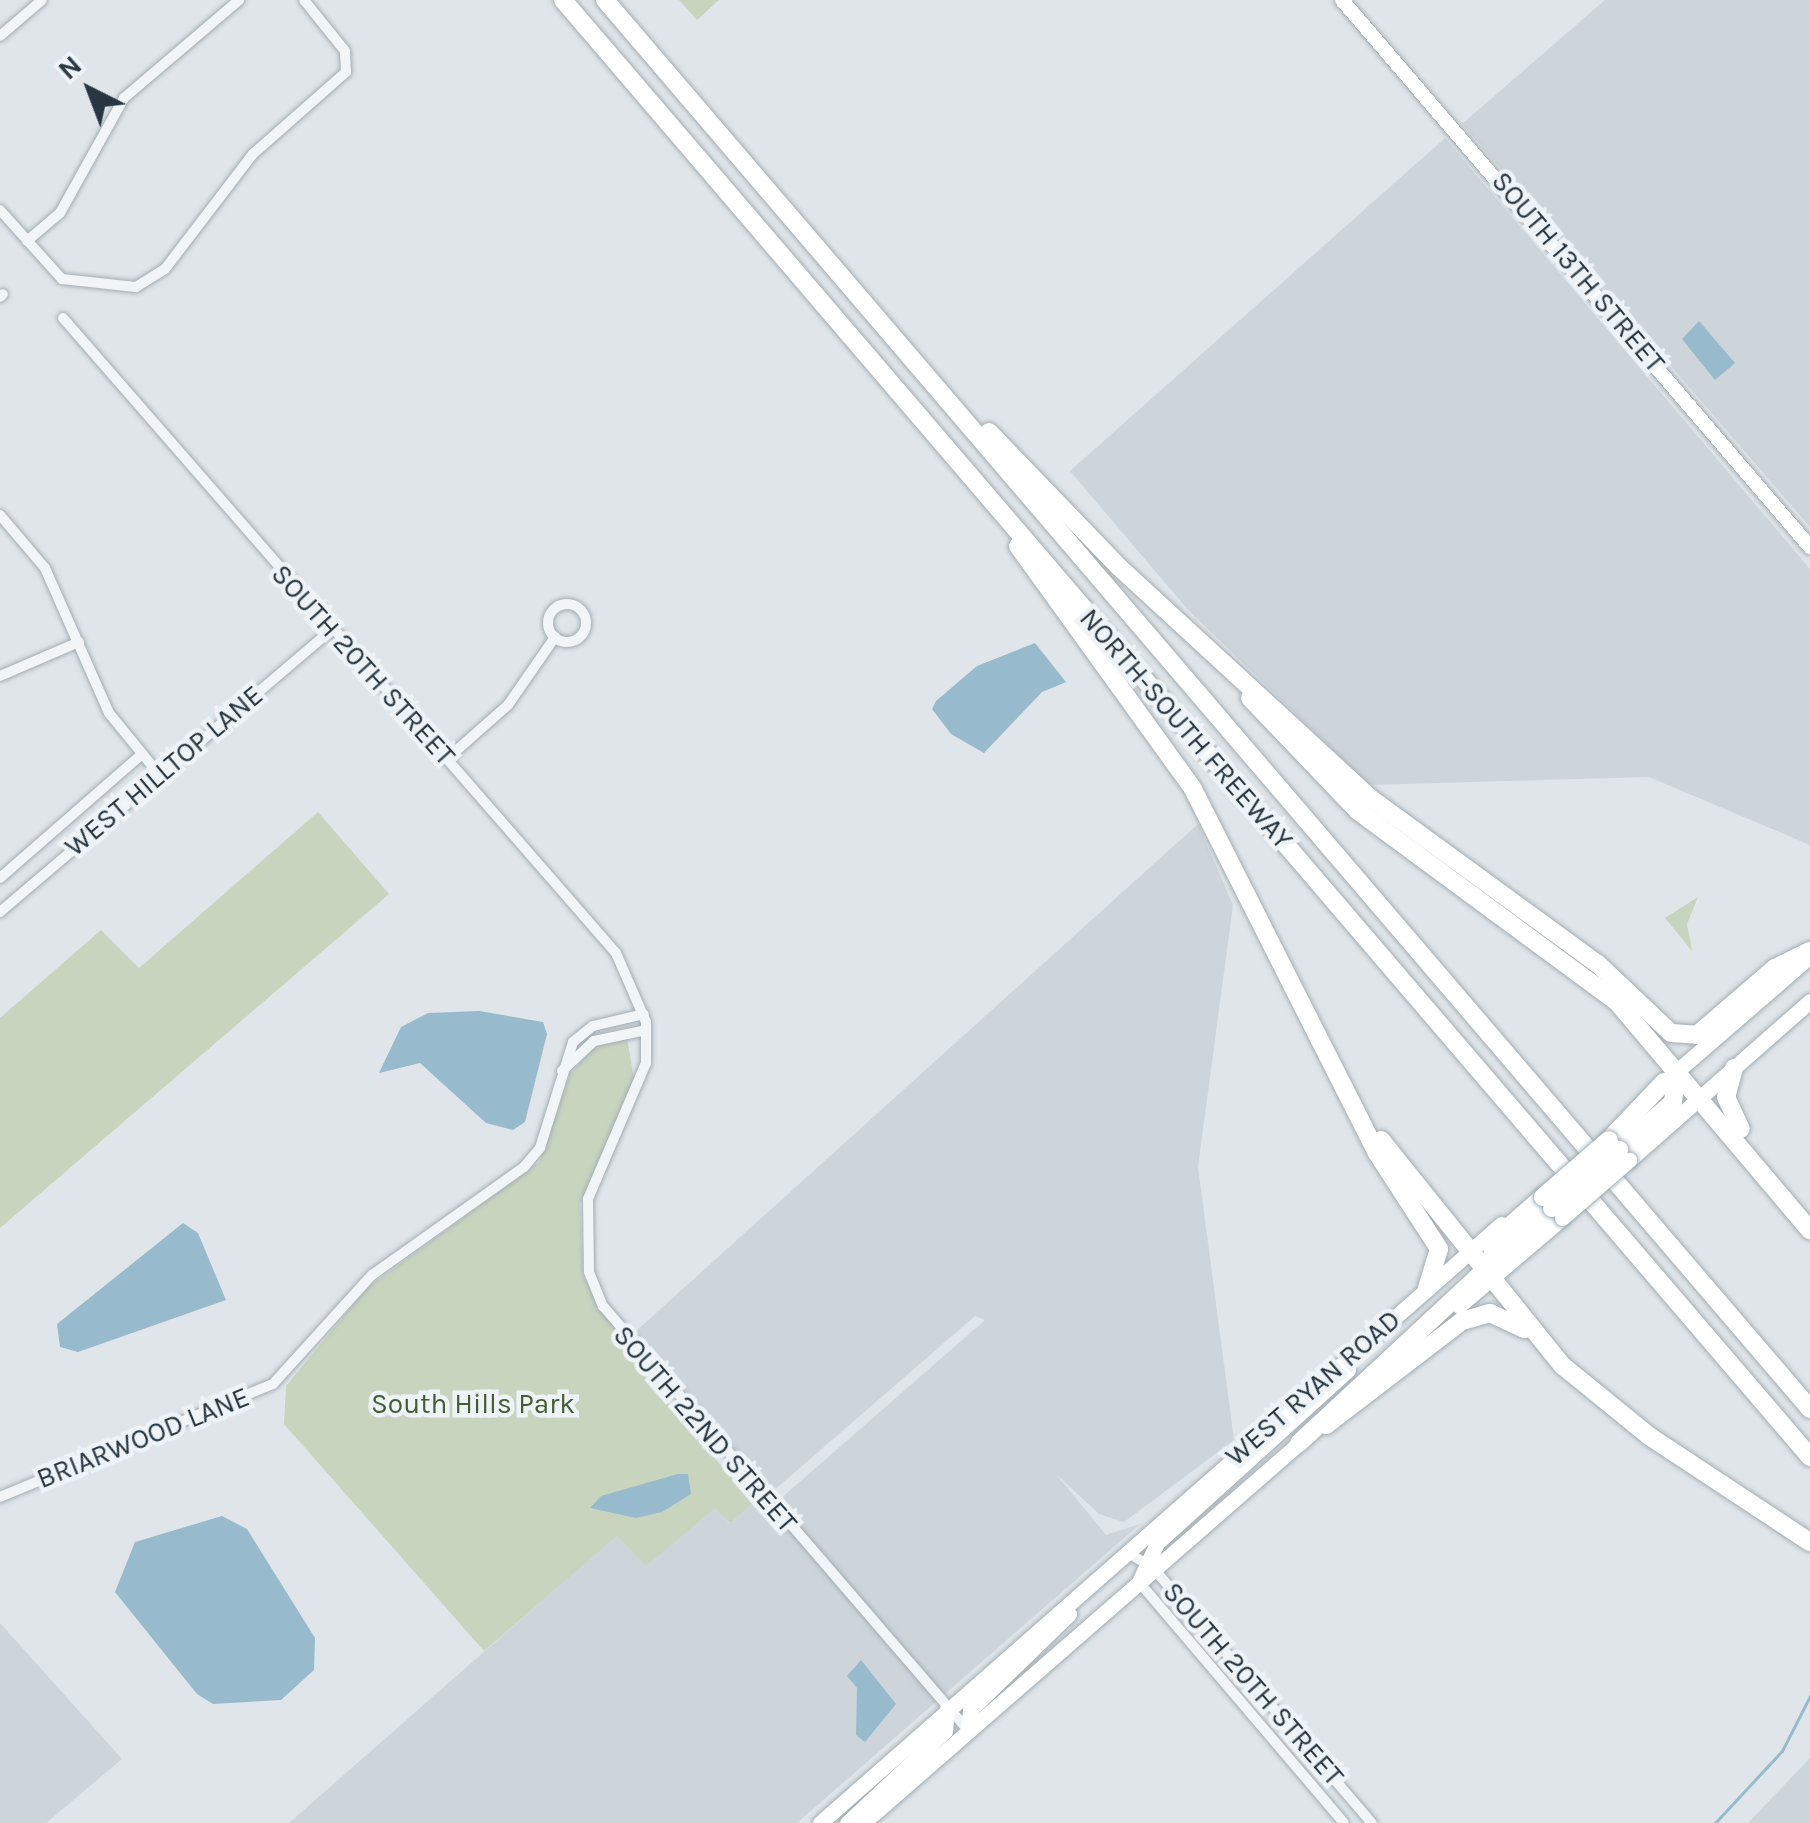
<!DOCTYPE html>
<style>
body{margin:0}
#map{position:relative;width:1810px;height:1823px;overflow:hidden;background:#dfe5e9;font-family:Karla,sans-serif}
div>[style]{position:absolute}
.built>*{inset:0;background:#cdd5db}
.green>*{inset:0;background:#c9d4bf}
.water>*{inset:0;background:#97bbcc}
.stream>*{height:2.5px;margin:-1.25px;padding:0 1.25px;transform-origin:1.25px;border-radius:1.25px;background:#97bbcc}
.roads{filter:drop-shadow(0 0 2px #a4adb3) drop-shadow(0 0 2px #a4adb3)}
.street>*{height:10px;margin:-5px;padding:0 5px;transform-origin:5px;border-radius:5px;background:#f2f5f7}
.street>.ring{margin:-5px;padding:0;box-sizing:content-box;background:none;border:10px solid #f2f5f7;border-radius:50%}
.secondary>*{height:14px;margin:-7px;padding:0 7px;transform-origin:7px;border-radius:7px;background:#fff}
.primary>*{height:15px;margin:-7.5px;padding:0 7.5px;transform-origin:7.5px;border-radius:7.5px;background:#fff}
.highway>*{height:18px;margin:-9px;padding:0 9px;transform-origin:9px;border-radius:9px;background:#fff}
.bridges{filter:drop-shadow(0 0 2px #9dacb6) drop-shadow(0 0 2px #9dacb6)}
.primary-bridge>*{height:15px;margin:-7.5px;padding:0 7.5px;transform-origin:7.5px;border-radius:7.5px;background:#fff}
.highway-bridge>*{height:18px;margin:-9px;padding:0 9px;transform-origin:9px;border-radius:9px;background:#fff}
span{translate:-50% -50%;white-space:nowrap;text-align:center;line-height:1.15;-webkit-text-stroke:9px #eef3f7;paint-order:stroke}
.street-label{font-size:28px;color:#273641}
.park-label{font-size:28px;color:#445e33}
.north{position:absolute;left:40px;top:40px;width:100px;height:100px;-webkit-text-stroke:8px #eef3f7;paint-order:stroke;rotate:318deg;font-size:28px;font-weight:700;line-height:40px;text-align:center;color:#273641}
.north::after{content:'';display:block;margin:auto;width:35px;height:45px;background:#273641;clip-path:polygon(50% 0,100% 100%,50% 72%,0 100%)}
</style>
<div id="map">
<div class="built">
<i style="clip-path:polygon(1605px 0,1810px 0,1810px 527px,1462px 124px)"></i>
<i style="clip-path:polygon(1445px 138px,1810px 569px,1810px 845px,1649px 777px,1369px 785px,1189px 611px,1070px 471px)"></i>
<i style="clip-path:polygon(1198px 824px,1233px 905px,1198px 1167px,1234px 1440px,1124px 1522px,1099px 1514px,1056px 1474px,1106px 1535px,1140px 1524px,797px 1823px,289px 1823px,617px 1535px,716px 1507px,729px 1523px,753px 1503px,763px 1514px,985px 1320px,975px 1316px,772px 1492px,635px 1332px)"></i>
<i style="clip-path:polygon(0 1623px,122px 1759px,46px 1823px,0 1823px)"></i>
<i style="clip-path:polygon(1810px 1758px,1810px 1823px,1748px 1823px)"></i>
</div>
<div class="green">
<i style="clip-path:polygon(679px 0,719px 0,697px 20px)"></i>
<i style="clip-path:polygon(318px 812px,389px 894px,0 1228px,0 1018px,101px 930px,139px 968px)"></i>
<i style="clip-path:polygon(1698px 897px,1687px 924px,1692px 951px,1665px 918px)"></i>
<i style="clip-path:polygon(627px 1038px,634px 1079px,580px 1204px,583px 1276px,641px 1372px,753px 1503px,730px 1523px,715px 1508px,646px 1566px,617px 1536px,484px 1651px,284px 1424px,286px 1386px,367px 1288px,539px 1162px,570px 1074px,595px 1047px)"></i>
</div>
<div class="water">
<i style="clip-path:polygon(1699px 321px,1735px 363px,1715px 380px,1682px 339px)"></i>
<i style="clip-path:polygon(1035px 643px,1066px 682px,1042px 692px,984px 753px,951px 734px,932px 709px,936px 701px,977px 666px)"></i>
<i style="clip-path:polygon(479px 1011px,543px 1022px,547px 1034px,525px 1122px,513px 1130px,486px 1123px,420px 1063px,379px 1073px,401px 1027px,428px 1013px)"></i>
<i style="clip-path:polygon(183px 1223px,198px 1233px,226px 1300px,78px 1352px,60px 1347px,57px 1324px)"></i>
<i style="clip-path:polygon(678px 1474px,688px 1474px,691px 1494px,662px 1512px,636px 1518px,590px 1508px,601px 1496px)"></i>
<i style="clip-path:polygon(222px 1516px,247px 1529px,315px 1638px,314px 1670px,281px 1700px,213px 1704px,197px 1694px,115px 1592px,135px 1542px)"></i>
<i style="clip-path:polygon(861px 1660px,896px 1704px,865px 1742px,856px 1735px,857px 1688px,847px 1676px)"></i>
</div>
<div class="stream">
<i style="left:1715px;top:1823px;width:98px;rotate:-47.1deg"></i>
<i style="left:1782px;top:1751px;width:62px;rotate:-63deg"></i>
</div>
<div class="roads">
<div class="street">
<i style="left:0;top:36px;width:55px;rotate:-40.6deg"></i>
<i style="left:0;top:210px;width:93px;rotate:48.1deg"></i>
<i style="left:62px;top:279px;width:74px;rotate:6.2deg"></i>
<i style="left:136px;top:287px;width:34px;rotate:-32deg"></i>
<i style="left:165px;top:269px;width:145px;rotate:-52.6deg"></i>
<i style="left:253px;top:154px;width:124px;rotate:-41.4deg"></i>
<i style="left:346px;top:72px;width:21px;rotate:-93deg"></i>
<i style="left:345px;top:51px;width:65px;rotate:-128.8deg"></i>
<i style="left:27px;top:241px;width:43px;rotate:-40.3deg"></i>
<i style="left:60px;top:213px;width:132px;rotate:-60.9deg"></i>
<i style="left:124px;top:98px;width:151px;rotate:-40.4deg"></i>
<i style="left:0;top:297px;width:4px;rotate:-45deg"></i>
<i style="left:63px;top:318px;width:842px;rotate:48.95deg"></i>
<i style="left:616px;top:953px;width:75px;rotate:66.5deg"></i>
<i style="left:646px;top:1022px;width:41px;rotate:90deg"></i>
<i style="left:646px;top:1063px;width:148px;rotate:113.1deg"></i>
<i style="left:588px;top:1199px;width:73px;rotate:89.2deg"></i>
<i style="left:589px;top:1272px;width:37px;rotate:68deg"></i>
<i style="left:603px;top:1306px;width:559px;rotate:49.28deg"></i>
<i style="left:0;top:515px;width:70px;rotate:49.7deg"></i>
<i style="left:45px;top:568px;width:158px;rotate:66.2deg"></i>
<i style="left:109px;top:713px;width:77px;rotate:50.8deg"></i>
<i class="ring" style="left:548px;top:604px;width:28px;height:28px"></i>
<i style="left:0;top:676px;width:86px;rotate:-23.3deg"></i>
<i style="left:449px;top:757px;width:79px;rotate:-41.4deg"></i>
<i style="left:508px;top:705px;width:83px;rotate:-55.3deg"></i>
<i style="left:0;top:878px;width:187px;rotate:-41.1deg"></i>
<i style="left:0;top:912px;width:432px;rotate:-40.4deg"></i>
<i style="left:562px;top:1071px;width:44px;rotate:-43.2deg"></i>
<i style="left:594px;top:1041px;width:53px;rotate:-11.9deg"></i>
<i style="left:0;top:1497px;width:295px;rotate:-22.5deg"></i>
<i style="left:273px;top:1384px;width:147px;rotate:-47.8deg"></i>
<i style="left:372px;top:1275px;width:186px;rotate:-35.4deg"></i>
<i style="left:524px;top:1167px;width:25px;rotate:-50deg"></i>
<i style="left:540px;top:1148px;width:111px;rotate:-72.7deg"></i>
<i style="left:573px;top:1042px;width:26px;rotate:-39deg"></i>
<i style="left:593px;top:1026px;width:52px;rotate:-13.2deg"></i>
<i style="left:1127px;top:1552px;width:32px;rotate:32deg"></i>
<i style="left:1154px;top:1569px;width:335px;rotate:49.4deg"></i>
<i style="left:1139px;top:1582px;width:316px;rotate:49.6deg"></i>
</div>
<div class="secondary">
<i style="left:1342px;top:0;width:720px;rotate:49.45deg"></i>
</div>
<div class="primary">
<i style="left:1669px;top:1078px;width:186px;rotate:-40.9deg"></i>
<i style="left:1629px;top:1160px;width:241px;rotate:-41.3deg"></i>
<i style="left:1459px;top:1306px;width:135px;rotate:-40.5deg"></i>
<i style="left:1139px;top:1582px;width:43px;rotate:-65.2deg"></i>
<i style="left:1157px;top:1543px;width:258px;rotate:-42.2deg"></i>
<i style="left:968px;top:1730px;width:20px;rotate:-84deg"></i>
<i style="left:970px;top:1710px;width:138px;rotate:-44.1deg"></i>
<i style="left:820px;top:1823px;width:907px;rotate:-41.33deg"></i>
<i style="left:847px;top:1823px;width:134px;rotate:-43.2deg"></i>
<i style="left:945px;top:1731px;width:22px;rotate:-85deg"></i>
<i style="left:863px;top:1823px;width:586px;rotate:-41.06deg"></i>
</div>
<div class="highway">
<i style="left:563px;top:0;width:1918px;rotate:49.44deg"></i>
<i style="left:605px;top:0;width:1854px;rotate:49.46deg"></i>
<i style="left:989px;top:432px;width:187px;rotate:46.1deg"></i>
<i style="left:1119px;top:567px;width:341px;rotate:42.6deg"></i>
<i style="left:1370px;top:798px;width:282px;rotate:36.1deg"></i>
<i style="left:1598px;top:964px;width:100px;rotate:43.4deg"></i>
<i style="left:1671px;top:1033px;width:26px;rotate:4deg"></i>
<i style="left:1697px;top:1035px;width:103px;rotate:-40.7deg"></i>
<i style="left:1775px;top:968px;width:39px;rotate:-26deg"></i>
<i style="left:1018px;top:546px;width:299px;rotate:54.2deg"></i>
<i style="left:1193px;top:789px;width:408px;rotate:63.2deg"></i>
<i style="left:1377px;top:1153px;width:114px;rotate:57.1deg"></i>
<i style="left:1439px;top:1249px;width:41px;rotate:107.1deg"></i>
<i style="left:1250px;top:698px;width:156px;rotate:46.3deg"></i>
<i style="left:1358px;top:811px;width:322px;rotate:36.4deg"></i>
<i style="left:1617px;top:1002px;width:299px;rotate:49.8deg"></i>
<i style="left:1734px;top:1068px;width:30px;rotate:105deg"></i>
<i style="left:1726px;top:1097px;width:35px;rotate:65deg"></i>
<i style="left:1381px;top:1140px;width:290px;rotate:51.2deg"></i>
<i style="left:1563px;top:1366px;width:111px;rotate:39.1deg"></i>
<i style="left:1649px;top:1436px;width:193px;rotate:33.4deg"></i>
<i style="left:1609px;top:1140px;width:80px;rotate:-46.5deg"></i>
<i style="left:1619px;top:1150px;width:72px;rotate:-41.6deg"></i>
<i style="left:1673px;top:1102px;width:31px;rotate:-83deg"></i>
<i style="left:1490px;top:1268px;width:29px;rotate:-80deg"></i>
<i style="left:1495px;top:1239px;width:64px;rotate:-41.2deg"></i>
<i style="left:1326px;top:1425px;width:171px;rotate:-37.4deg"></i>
<i style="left:1462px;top:1321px;width:29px;rotate:-16deg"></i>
<i style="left:1490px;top:1313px;width:38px;rotate:25deg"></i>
<i style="left:1299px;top:1443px;width:345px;rotate:-42.9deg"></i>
</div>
</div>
<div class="bridges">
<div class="primary-bridge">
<i style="left:1562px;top:1218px;width:89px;rotate:-40.9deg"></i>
</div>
<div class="highway-bridge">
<i style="left:1543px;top:1197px;width:87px;rotate:-40.8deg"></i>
<i style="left:1552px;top:1208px;width:89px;rotate:-40.9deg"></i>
</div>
</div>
<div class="street-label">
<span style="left:1578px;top:272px;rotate:50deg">SOUTH 13TH STREET</span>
<span style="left:363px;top:665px;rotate:48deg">SOUTH 20TH STREET</span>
<span style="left:1186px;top:729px;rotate:49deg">NORTH-SOUTH FREEWAY</span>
<span style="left:164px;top:771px;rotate:-40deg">WEST HILLTOP LANE</span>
<span style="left:1313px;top:1388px;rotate:-41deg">WEST RYAN ROAD</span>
<span style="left:705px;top:1429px;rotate:49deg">SOUTH 22ND STREET</span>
<span style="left:143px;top:1438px;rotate:-22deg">BRIARWOOD LANE</span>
<span style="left:1253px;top:1684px;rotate:49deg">SOUTH 20TH STREET</span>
</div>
<div class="park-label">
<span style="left:473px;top:1404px">South Hills Park</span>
</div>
<div class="north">N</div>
</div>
